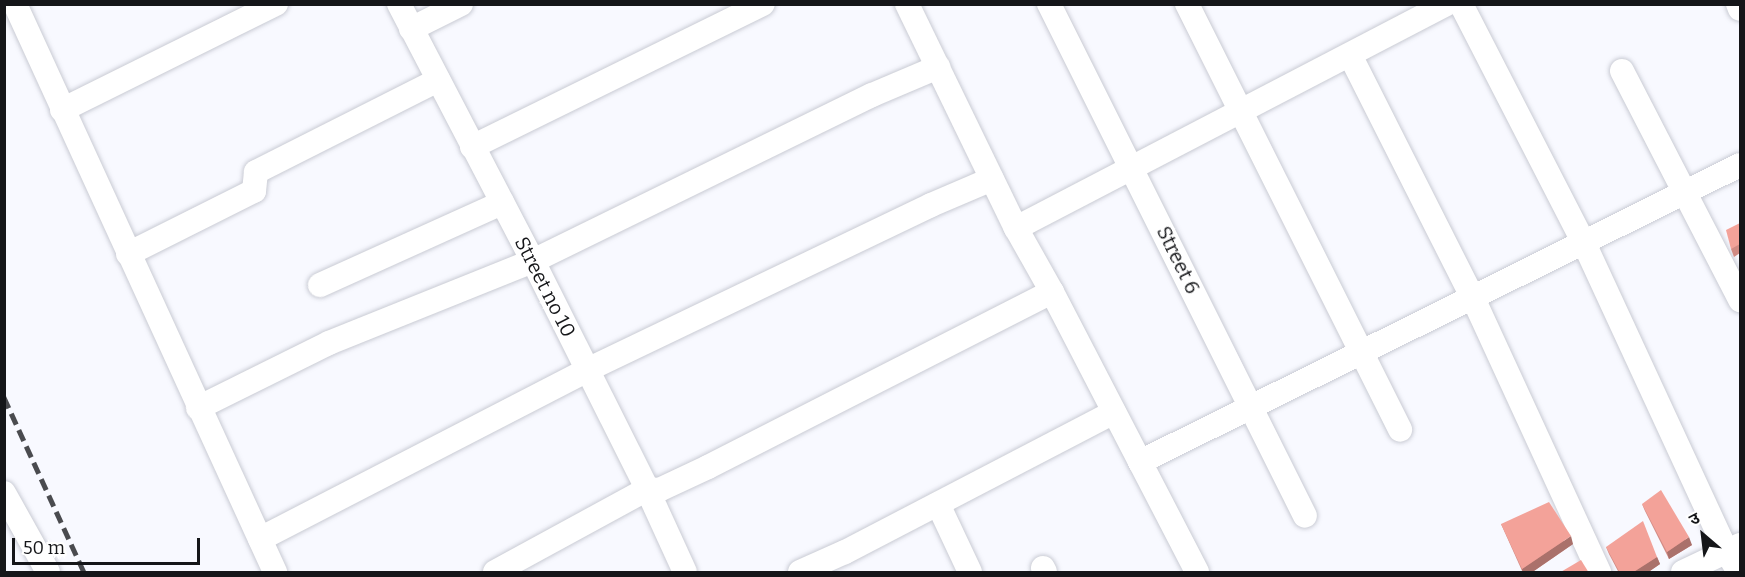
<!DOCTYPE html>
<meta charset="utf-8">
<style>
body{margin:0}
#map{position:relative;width:1745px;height:577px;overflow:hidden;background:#f8f9ff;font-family:Bitter,"Noto Sans Devanagari",serif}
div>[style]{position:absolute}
.roads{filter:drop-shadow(0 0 2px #c9cbd4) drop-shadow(0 0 2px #c9cbd4)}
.minor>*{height:24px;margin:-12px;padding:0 12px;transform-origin:12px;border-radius:12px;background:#fff}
.rail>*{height:4.5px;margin-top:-2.25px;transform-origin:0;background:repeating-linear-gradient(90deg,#4a4b4f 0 12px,transparent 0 18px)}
.wall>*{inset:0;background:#d18b84}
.shaded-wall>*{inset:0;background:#aa716b}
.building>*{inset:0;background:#f3a299}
span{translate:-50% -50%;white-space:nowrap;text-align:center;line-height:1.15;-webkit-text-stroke:4.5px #fff;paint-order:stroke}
.street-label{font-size:20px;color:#151619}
.frame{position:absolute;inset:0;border:6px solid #151619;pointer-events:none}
.north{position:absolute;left:1673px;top:505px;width:60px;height:60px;-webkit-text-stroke:4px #fff;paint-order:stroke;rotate:332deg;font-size:16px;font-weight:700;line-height:24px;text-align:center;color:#151619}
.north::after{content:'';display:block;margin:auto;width:21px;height:27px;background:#151619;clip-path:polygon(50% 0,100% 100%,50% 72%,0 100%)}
.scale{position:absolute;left:12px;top:538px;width:188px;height:27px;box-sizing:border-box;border:3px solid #151619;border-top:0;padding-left:8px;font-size:18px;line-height:21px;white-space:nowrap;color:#151619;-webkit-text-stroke:4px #fff;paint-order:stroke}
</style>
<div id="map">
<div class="roads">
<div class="minor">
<i style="left:15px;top:4px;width:625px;rotate:65.4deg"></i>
<i style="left:399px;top:4px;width:290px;rotate:62.5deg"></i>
<i style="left:533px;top:261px;width:255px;rotate:63.4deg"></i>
<i style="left:647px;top:489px;width:91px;rotate:65.4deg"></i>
<i style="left:907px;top:4px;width:249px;rotate:64.1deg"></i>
<i style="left:1016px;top:228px;width:73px;rotate:60.6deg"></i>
<i style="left:1052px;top:292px;width:315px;rotate:62.6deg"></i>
<i style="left:1049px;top:4px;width:572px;rotate:63.43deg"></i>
<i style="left:1187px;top:4px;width:476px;rotate:63.4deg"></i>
<i style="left:1461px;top:4px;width:269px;rotate:62.8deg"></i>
<i style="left:1584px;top:243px;width:340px;rotate:65.2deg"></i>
<i style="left:1727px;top:552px;width:23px;rotate:59deg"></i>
<i style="left:1738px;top:4px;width:5px;rotate:68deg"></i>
<i style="left:411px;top:29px;width:56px;rotate:-26.6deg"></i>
<i style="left:1350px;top:55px;width:272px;rotate:63.2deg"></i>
<i style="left:1473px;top:298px;width:302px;rotate:65.3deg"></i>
<i style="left:1622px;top:71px;width:258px;rotate:62.7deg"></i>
<i style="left:62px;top:110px;width:239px;rotate:-26.4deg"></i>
<i style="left:472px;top:147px;width:324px;rotate:-26.2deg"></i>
<i style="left:1016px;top:228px;width:485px;rotate:-27.5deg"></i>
<i style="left:128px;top:254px;width:141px;rotate:-26.6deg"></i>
<i style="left:254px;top:191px;width:19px;rotate:-84deg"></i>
<i style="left:256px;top:172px;width:204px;rotate:-26.8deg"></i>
<i style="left:320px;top:285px;width:200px;rotate:-24.3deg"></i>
<i style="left:198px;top:408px;width:146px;rotate:-26.4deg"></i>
<i style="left:329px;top:343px;width:220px;rotate:-21.9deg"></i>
<i style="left:533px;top:261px;width:377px;rotate:-26.1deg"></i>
<i style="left:872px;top:95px;width:72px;rotate:-23deg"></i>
<i style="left:1140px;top:462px;width:669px;rotate:-26.34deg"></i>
<i style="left:4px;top:493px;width:90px;rotate:60.9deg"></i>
<i style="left:938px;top:504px;width:75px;rotate:64.8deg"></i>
<i style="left:260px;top:539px;width:368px;rotate:-27.3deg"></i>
<i style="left:587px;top:370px;width:382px;rotate:-25.6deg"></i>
<i style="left:931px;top:205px;width:66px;rotate:-23.1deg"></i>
<i style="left:1043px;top:568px;width:4px;rotate:63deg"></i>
<i style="left:495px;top:572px;width:173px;rotate:-28.6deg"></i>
<i style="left:647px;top:489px;width:12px;rotate:5deg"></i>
<i style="left:659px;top:490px;width:54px;rotate:-25.1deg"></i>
<i style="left:708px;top:467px;width:386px;rotate:-27deg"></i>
<i style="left:800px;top:572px;width:49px;rotate:-24deg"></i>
<i style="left:845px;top:552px;width:303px;rotate:-27.5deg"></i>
<i style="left:1683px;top:572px;width:63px;rotate:-25.3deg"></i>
</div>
</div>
<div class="rail">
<i style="left:4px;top:397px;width:192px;rotate:65.4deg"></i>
</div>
<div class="wall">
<i style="clip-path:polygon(1740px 223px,1740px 253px,1734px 257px,1731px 249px)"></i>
<i style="clip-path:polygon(1642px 504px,1692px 545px,1669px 559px,1645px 511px)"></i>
<i style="clip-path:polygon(1501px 524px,1573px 544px,1531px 573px,1523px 573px)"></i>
<i style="clip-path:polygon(1606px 547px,1657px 557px,1660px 564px,1647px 573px,1619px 573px,1609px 554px)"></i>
</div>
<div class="shaded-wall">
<i style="clip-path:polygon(1571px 536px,1573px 544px,1531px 573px,1523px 573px,1522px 569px)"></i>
<i style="clip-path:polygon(1689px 537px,1692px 545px,1669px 559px,1667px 552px)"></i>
<i style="clip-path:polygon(1657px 557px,1660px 564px,1647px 573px,1632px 573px)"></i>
</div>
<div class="building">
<i style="clip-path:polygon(1740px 223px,1740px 244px,1731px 249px,1726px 230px)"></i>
<i style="clip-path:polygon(1661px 490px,1689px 537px,1667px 552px,1642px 504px)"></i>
<i style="clip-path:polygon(1549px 502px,1571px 536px,1522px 569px,1501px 524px)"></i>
<i style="clip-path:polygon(1643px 521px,1657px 557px,1632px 573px,1620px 573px,1606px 547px)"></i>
<i style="clip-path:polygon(1581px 560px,1589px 573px,1559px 573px)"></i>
</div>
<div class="street-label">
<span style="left:1178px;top:260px;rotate:64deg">Street 6</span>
<span style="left:545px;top:287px;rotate:63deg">Street no 10</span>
</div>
<div class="frame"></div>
<div class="north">उ</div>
<div class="scale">50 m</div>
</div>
